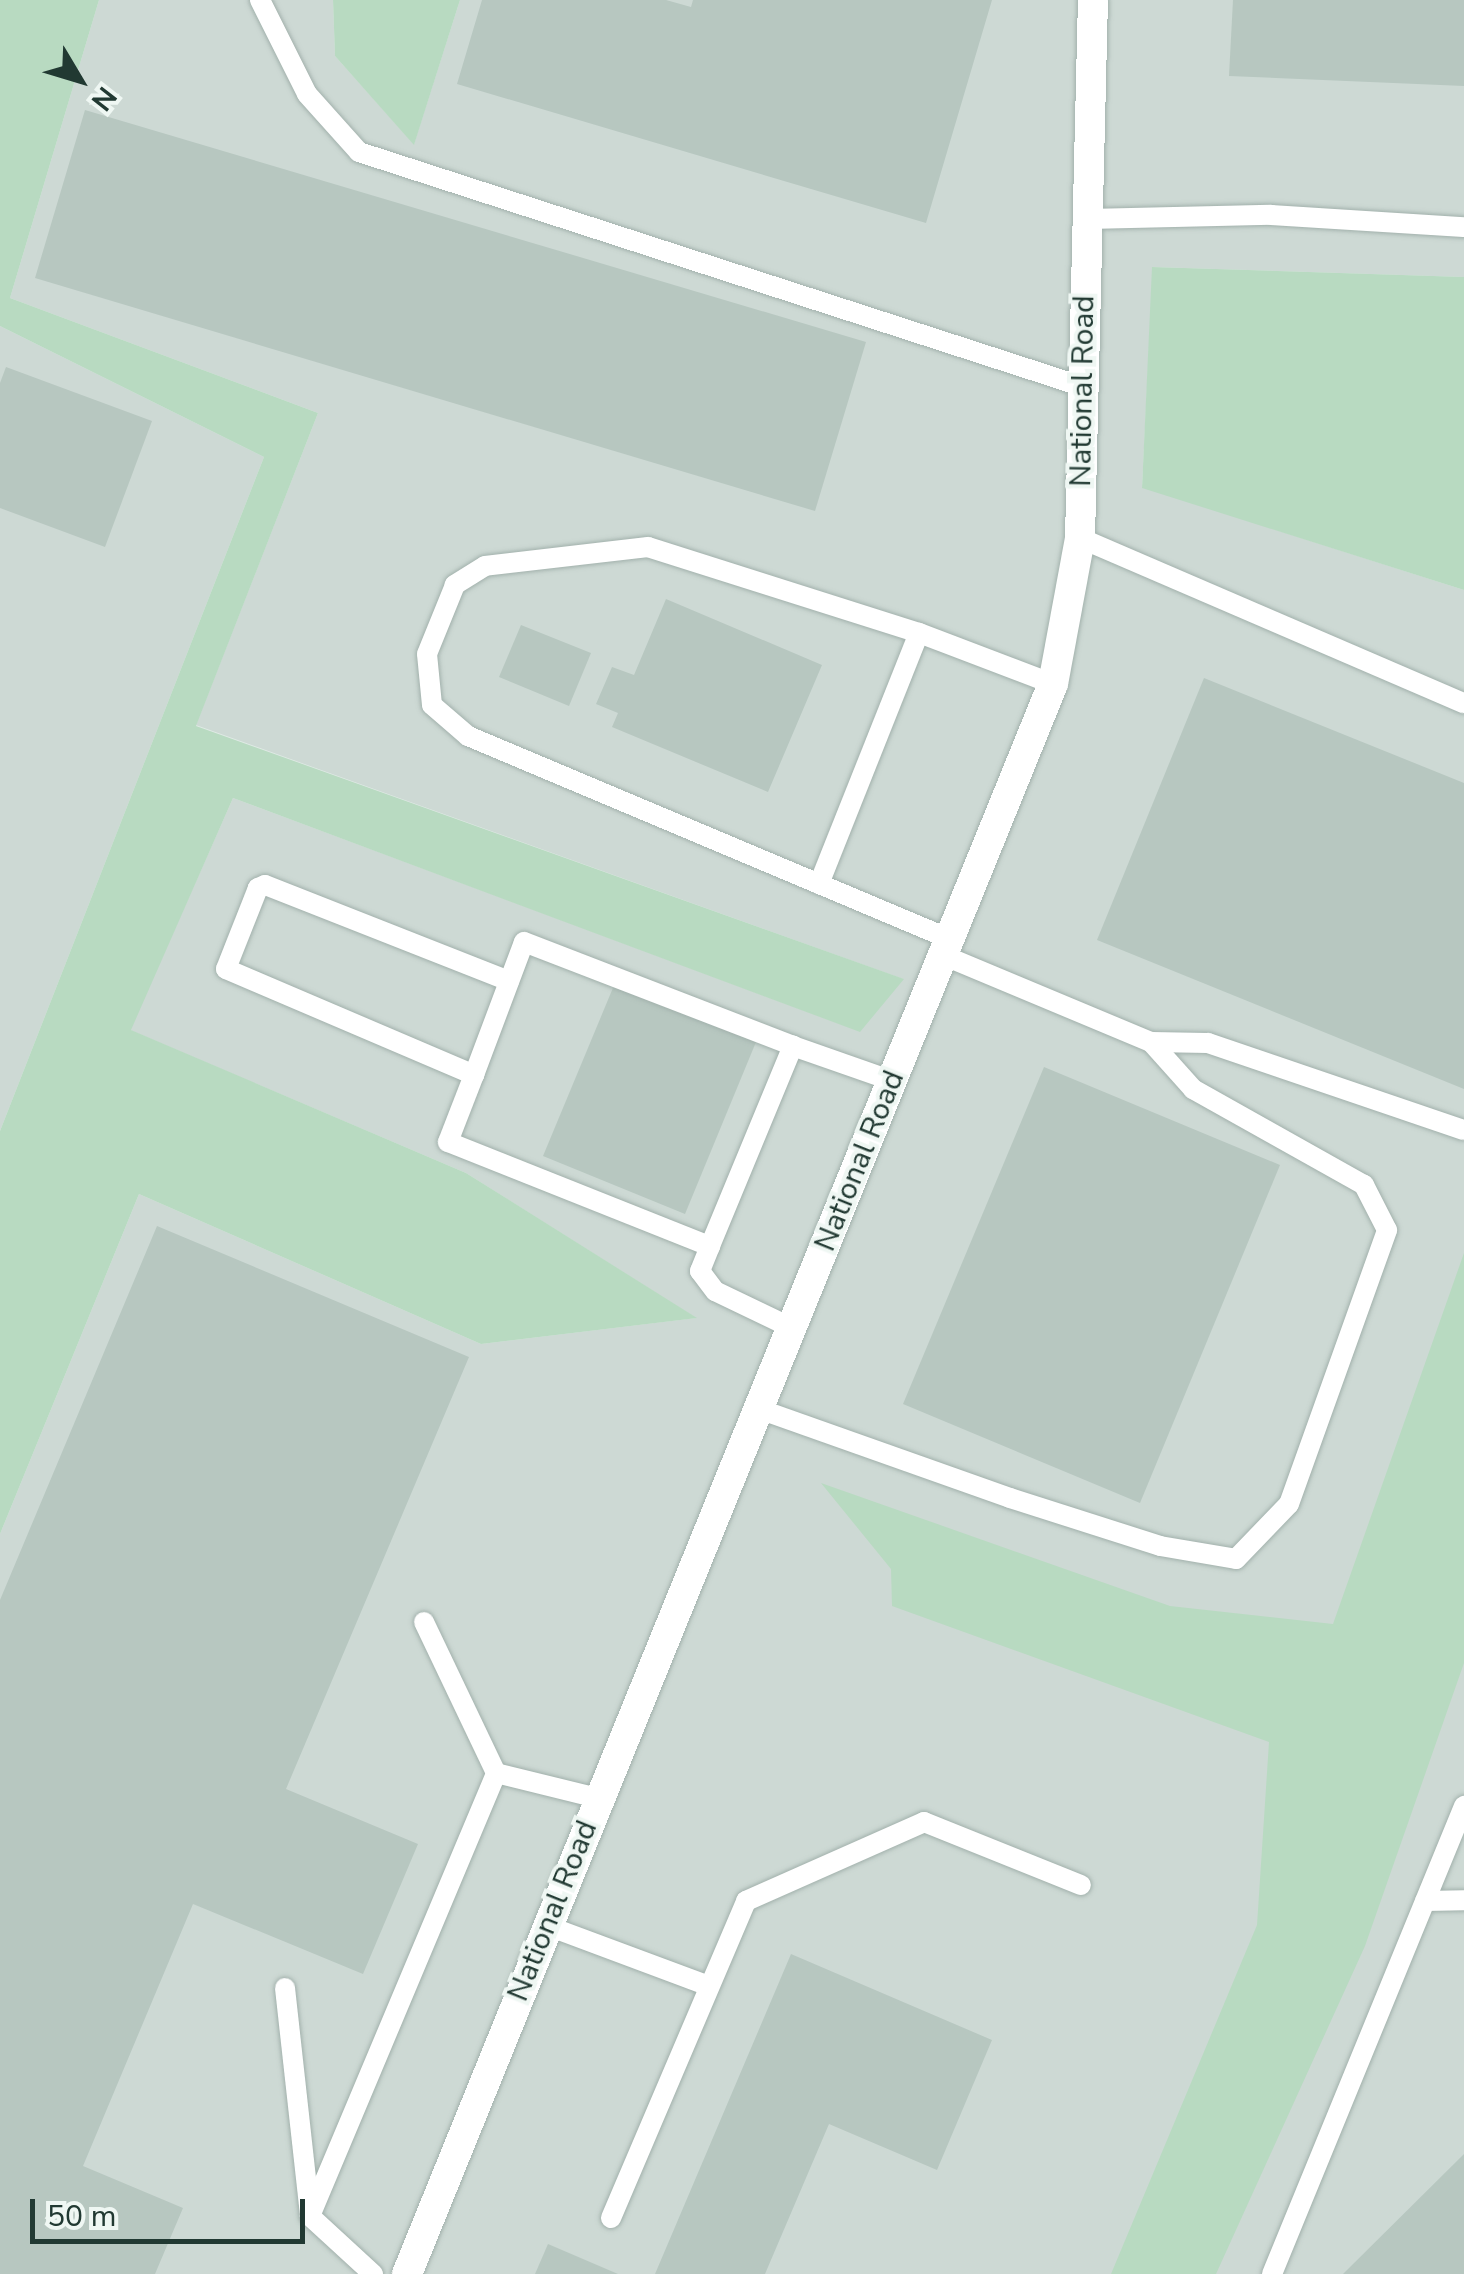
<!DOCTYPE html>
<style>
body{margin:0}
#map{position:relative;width:1464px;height:2274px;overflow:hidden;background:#dfeae5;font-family:"Nunito Sans",sans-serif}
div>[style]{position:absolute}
.built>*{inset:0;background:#cdd9d4}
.green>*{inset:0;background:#b8dac1}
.building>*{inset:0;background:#b7c7c0}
.roads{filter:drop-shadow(0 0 2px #a2b1ac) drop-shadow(0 0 2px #a2b1ac)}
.service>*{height:20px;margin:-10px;padding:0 10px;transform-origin:10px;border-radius:10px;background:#fff}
.minor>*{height:30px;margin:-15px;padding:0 15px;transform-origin:15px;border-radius:15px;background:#fff}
span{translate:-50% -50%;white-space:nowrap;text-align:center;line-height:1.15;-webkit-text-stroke:8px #eff7f3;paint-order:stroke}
.street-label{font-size:30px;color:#213932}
.north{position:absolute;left:30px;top:30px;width:100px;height:100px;-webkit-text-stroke:8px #eff7f3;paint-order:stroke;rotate:128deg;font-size:28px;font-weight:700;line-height:40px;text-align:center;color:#213932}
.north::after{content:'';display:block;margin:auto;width:35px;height:45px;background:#213932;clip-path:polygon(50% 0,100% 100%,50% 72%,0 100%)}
.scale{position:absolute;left:30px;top:2199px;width:275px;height:45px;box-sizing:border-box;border:5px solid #213932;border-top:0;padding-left:12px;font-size:30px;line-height:35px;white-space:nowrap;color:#213932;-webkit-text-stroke:8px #eff7f3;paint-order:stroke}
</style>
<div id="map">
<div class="built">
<i style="clip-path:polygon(99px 0,333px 0,335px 56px,414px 144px,460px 0,1464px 0,1464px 277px,1153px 267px,1142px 487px,1464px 590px,1464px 2274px,0 2274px,0 1534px,139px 1194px,481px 1344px,696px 1318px,466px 1173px,130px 1030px,233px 798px,859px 1031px,903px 979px,196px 725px,318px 413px,10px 298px)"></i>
<i style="clip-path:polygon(0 326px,264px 457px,0 1131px)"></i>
</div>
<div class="green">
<i style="clip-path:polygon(0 0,99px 0,10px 298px,318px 413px,196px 726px,904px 979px,860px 1032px,233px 798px,131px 1030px,466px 1173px,697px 1318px,481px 1344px,139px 1194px,0 1534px,0 1131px,264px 457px,0 326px)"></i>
<i style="clip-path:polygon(333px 0,460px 0,414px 145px,335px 56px)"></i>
<i style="clip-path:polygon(1152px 267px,1464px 277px,1464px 590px,1142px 488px)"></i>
<i style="clip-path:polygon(1464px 1253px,1464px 1663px,1365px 1946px,1216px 2274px,1111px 2274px,1257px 1925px,1269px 1742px,892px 1606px,891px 1569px,821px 1483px,1170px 1606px,1333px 1624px)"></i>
</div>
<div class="building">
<i style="clip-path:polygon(482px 0,666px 0,691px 7px,693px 0,992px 0,926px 223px,457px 84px)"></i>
<i style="clip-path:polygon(1233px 0,1464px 0,1464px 86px,1229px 76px)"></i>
<i style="clip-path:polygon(85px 110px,866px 342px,815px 511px,35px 278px)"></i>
<i style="clip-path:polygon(6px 367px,152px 421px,105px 547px,0 508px,0 383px)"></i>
<i style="clip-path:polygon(666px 599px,822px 665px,768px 792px,612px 727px,618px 713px,596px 704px,612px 667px,634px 675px)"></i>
<i style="clip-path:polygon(521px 625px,591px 653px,569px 706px,499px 677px)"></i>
<i style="clip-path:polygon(1204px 678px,1464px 783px,1464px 1089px,1097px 940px)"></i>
<i style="clip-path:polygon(615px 983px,756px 1042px,685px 1214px,543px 1156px)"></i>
<i style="clip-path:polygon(1044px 1067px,1280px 1165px,1140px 1503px,903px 1404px)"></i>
<i style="clip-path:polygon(157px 1226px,469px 1357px,286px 1789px,418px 1844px,363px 1974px,193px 1904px,83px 2166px,183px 2208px,155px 2274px,0 2274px,0 1600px)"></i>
<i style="clip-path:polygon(791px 1954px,992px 2040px,937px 2170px,829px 2124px,765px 2274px,655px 2274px)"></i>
<i style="clip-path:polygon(1464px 2154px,1464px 2274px,1343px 2274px)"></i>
<i style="clip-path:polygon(548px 2244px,618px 2274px,535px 2274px)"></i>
</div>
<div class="roads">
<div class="service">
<i style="left:260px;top:0;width:105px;rotate:63.4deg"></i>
<i style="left:307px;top:94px;width:78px;rotate:48.1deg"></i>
<i style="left:359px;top:152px;width:759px;rotate:17.96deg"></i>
<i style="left:1088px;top:219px;width:183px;rotate:-1.3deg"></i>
<i style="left:1271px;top:215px;width:193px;rotate:3.6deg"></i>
<i style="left:1080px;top:538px;width:418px;rotate:23.3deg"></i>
<i style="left:919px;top:633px;width:284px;rotate:-162.4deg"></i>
<i style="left:648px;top:547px;width:164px;rotate:173.4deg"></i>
<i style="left:485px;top:566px;width:36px;rotate:148deg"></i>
<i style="left:455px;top:585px;width:74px;rotate:112.1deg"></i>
<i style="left:427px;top:654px;width:51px;rotate:84.4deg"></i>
<i style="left:432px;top:705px;width:48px;rotate:40.7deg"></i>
<i style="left:468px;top:736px;width:525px;rotate:22.85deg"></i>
<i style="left:819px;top:884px;width:270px;rotate:-68.3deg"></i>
<i style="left:919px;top:633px;width:143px;rotate:20.8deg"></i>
<i style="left:945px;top:956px;width:223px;rotate:22.7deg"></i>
<i style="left:1151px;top:1042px;width:57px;rotate:1deg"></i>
<i style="left:1208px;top:1043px;width:270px;rotate:18.8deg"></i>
<i style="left:509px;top:981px;width:262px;rotate:-158.5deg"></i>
<i style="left:265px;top:885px;width:8px;rotate:157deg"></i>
<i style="left:258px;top:888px;width:87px;rotate:111.6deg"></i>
<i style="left:226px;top:969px;width:270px;rotate:23.1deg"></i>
<i style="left:474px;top:1075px;width:142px;rotate:-69.4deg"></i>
<i style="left:524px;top:942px;width:288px;rotate:21.1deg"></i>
<i style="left:474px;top:1075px;width:72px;rotate:111.2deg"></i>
<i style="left:448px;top:1142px;width:282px;rotate:21.7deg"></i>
<i style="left:792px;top:1328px;width:85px;rotate:-154.3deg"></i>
<i style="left:715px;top:1291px;width:25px;rotate:-127deg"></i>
<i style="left:700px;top:1271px;width:27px;rotate:-68deg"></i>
<i style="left:710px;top:1246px;width:217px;rotate:-67.5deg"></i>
<i style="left:793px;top:1046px;width:106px;rotate:19.3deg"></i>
<i style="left:756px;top:1408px;width:269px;rotate:19.5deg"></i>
<i style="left:1010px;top:1498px;width:157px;rotate:17.7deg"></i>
<i style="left:1160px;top:1546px;width:77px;rotate:9.7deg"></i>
<i style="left:1236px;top:1559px;width:76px;rotate:-46.1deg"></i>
<i style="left:1289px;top:1504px;width:291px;rotate:-70.3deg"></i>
<i style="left:1387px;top:1230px;width:51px;rotate:-117.1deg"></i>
<i style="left:1364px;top:1185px;width:196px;rotate:-150.7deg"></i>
<i style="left:1193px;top:1089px;width:63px;rotate:-131.8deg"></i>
<i style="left:424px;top:1622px;width:167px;rotate:64.5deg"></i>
<i style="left:496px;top:1773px;width:105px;rotate:13.8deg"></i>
<i style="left:1425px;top:1901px;width:39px;rotate:-1deg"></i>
<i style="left:548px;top:1926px;width:170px;rotate:20.4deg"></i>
<i style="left:285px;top:1988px;width:227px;rotate:83.7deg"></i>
<i style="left:611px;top:2218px;width:345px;rotate:-66.9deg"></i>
<i style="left:746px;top:1901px;width:195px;rotate:-23.9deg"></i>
<i style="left:924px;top:1822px;width:169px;rotate:21.9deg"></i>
<i style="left:373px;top:2274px;width:86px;rotate:-137.4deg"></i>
<i style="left:310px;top:2216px;width:480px;rotate:-67.2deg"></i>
<i style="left:1272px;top:2274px;width:506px;rotate:-67.69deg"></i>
</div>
<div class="minor">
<i style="left:407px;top:2274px;width:1716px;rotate:-67.89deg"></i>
<i style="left:1053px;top:684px;width:148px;rotate:-79.5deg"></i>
<i style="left:1080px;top:538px;width:538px;rotate:-88.62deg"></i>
</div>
</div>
<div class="street-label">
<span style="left:1083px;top:391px;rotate:-89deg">National Road</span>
<span style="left:860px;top:1161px;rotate:-68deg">National Road</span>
<span style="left:553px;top:1911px;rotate:-68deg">National Road</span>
</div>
<div class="north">N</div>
<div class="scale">50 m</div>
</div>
